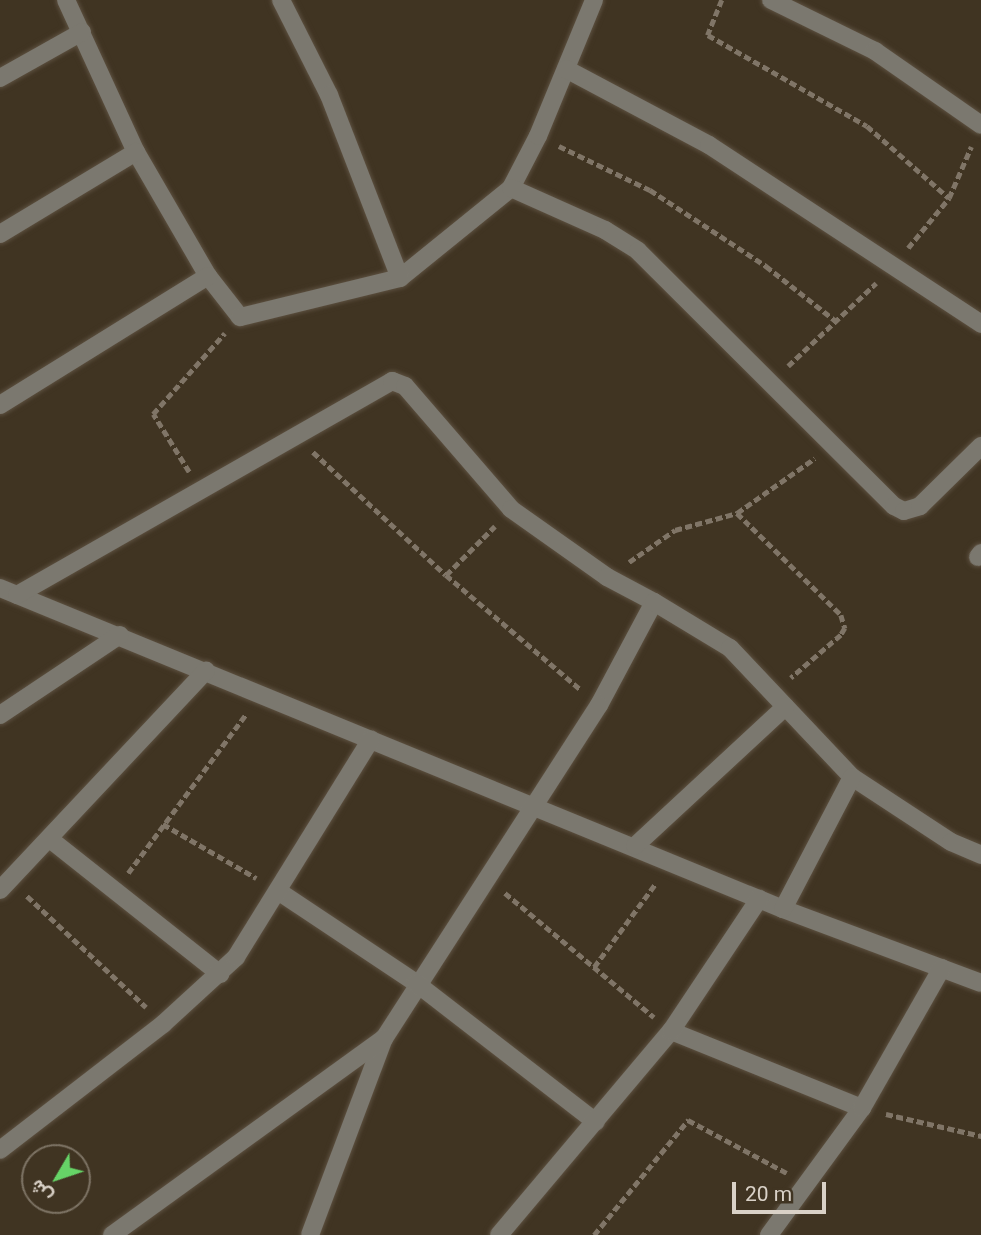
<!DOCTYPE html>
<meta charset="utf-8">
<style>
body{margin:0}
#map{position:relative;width:981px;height:1235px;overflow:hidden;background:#403422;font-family:Roboto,Vazirmatn,sans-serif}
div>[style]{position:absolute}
.path>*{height:4.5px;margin-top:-2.25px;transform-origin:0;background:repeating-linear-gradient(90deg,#807567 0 7px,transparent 0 10.5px)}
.roads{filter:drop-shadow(0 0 2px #5c5040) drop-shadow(0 0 2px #5c5040)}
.minor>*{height:18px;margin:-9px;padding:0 9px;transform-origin:9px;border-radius:9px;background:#7b786f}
span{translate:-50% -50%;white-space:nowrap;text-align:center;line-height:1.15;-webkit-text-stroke:6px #403422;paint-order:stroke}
.north{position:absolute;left:21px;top:1144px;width:70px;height:70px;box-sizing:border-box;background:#403422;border:2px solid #7d7364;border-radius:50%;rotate:231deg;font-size:19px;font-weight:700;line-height:28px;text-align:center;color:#d9d1c7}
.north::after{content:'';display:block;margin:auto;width:24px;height:32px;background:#66d467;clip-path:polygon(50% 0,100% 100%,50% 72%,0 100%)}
.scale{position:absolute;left:732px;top:1182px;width:94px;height:32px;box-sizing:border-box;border:4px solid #d9d1c7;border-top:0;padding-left:9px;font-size:21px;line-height:24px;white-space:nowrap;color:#d9d1c7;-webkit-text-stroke:5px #403422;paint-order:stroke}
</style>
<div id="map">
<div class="path">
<i style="left:722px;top:0;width:38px;rotate:112deg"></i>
<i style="left:708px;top:35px;width:183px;rotate:29.8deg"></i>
<i style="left:867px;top:126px;width:109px;rotate:41.3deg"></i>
<i style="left:559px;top:146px;width:101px;rotate:25.8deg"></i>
<i style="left:650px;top:190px;width:139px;rotate:33.2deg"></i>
<i style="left:766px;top:266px;width:89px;rotate:38.2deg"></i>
<i style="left:908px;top:248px;width:65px;rotate:-50.6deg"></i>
<i style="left:949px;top:198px;width:56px;rotate:-66.7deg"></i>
<i style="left:788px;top:366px;width:121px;rotate:-43.3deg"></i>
<i style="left:313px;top:452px;width:181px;rotate:42.8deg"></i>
<i style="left:446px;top:575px;width:177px;rotate:40.4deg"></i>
<i style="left:189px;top:472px;width:68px;rotate:-121.8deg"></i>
<i style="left:153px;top:414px;width:108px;rotate:-48.4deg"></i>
<i style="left:737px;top:513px;width:146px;rotate:44.4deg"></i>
<i style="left:841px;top:615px;width:14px;rotate:73deg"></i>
<i style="left:845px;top:628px;width:8px;rotate:120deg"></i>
<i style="left:841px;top:635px;width:66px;rotate:139.3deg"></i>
<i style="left:629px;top:562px;width:56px;rotate:-34.8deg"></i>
<i style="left:675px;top:530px;width:64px;rotate:-15.3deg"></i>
<i style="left:737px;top:513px;width:95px;rotate:-35.2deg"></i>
<i style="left:446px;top:575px;width:69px;rotate:-45deg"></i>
<i style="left:163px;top:824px;width:108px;rotate:30.1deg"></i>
<i style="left:128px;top:873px;width:198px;rotate:-53.4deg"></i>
<i style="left:505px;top:893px;width:194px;rotate:39.8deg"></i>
<i style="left:27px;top:896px;width:163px;rotate:43deg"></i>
<i style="left:594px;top:967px;width:104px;rotate:-53.6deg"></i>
<i style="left:886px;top:1114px;width:98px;rotate:13deg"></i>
<i style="left:594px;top:1235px;width:149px;rotate:-50.7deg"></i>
<i style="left:688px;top:1120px;width:112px;rotate:28.2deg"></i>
</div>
<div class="roads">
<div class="minor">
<i style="left:66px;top:0;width:167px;rotate:65.3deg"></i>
<i style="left:136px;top:152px;width:143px;rotate:59.9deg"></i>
<i style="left:208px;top:276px;width:52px;rotate:52deg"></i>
<i style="left:240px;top:317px;width:165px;rotate:-13.7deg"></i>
<i style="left:400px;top:278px;width:143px;rotate:-39deg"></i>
<i style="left:511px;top:188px;width:59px;rotate:-62.6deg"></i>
<i style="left:538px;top:136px;width:147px;rotate:-67.6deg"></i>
<i style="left:281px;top:0;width:106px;rotate:63.2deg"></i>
<i style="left:329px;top:95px;width:196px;rotate:68.8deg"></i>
<i style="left:771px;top:0;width:116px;rotate:26.1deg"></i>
<i style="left:875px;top:51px;width:129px;rotate:34.9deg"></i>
<i style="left:566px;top:69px;width:162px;rotate:28deg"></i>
<i style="left:709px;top:145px;width:326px;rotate:33.3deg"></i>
<i style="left:0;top:78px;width:94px;rotate:-29.3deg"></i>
<i style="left:511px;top:188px;width:103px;rotate:24.1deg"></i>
<i style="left:605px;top:230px;width:39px;rotate:32deg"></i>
<i style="left:638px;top:251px;width:361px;rotate:44.9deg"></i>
<i style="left:894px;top:506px;width:11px;rotate:27deg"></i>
<i style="left:904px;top:511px;width:17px;rotate:-17deg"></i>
<i style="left:920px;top:506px;width:86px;rotate:-44.5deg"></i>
<i style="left:0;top:234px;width:159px;rotate:-31.1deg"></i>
<i style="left:0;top:405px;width:245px;rotate:-31.8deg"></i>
<i style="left:978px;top:557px;width:5px;rotate:-53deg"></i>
<i style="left:0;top:588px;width:846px;rotate:22.29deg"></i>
<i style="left:783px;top:909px;width:211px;rotate:20.5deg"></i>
<i style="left:17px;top:595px;width:432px;rotate:-29.7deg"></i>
<i style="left:392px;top:381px;width:14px;rotate:21deg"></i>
<i style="left:405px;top:386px;width:162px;rotate:49.2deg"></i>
<i style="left:511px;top:509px;width:118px;rotate:35.3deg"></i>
<i style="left:607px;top:577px;width:53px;rotate:28deg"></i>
<i style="left:654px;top:602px;width:117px;rotate:118.1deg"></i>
<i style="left:599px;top:705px;width:396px;rotate:122.8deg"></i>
<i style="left:384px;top:1038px;width:210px;rotate:110.6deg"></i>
<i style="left:654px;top:602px;width:89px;rotate:31.2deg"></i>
<i style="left:730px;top:648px;width:178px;rotate:46.6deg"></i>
<i style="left:852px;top:777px;width:118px;rotate:33.3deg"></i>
<i style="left:951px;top:842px;width:33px;rotate:23deg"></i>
<i style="left:0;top:715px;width:144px;rotate:-33.7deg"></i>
<i style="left:51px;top:840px;width:216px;rotate:38.4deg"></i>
<i style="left:635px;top:846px;width:205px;rotate:-42.8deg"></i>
<i style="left:0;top:890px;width:301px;rotate:-46.8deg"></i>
<i style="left:278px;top:891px;width:166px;rotate:33.7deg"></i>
<i style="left:416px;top:983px;width:227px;rotate:37.7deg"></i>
<i style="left:783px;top:909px;width:149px;rotate:-62.4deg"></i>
<i style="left:671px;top:1031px;width:206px;rotate:22deg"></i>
<i style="left:0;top:1150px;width:206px;rotate:-37.7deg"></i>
<i style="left:163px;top:1024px;width:99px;rotate:-42.5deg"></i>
<i style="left:236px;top:957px;width:256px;rotate:-58.2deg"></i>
<i style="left:112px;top:1235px;width:336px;rotate:-35.9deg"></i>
<i style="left:499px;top:1235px;width:267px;rotate:-49.9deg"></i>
<i style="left:671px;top:1031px;width:159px;rotate:-56.3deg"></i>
<i style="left:769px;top:1235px;width:157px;rotate:-53.8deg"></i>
<i style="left:862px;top:1108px;width:161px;rotate:-60.3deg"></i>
</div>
</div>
<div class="north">ش</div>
<div class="scale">20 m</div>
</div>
